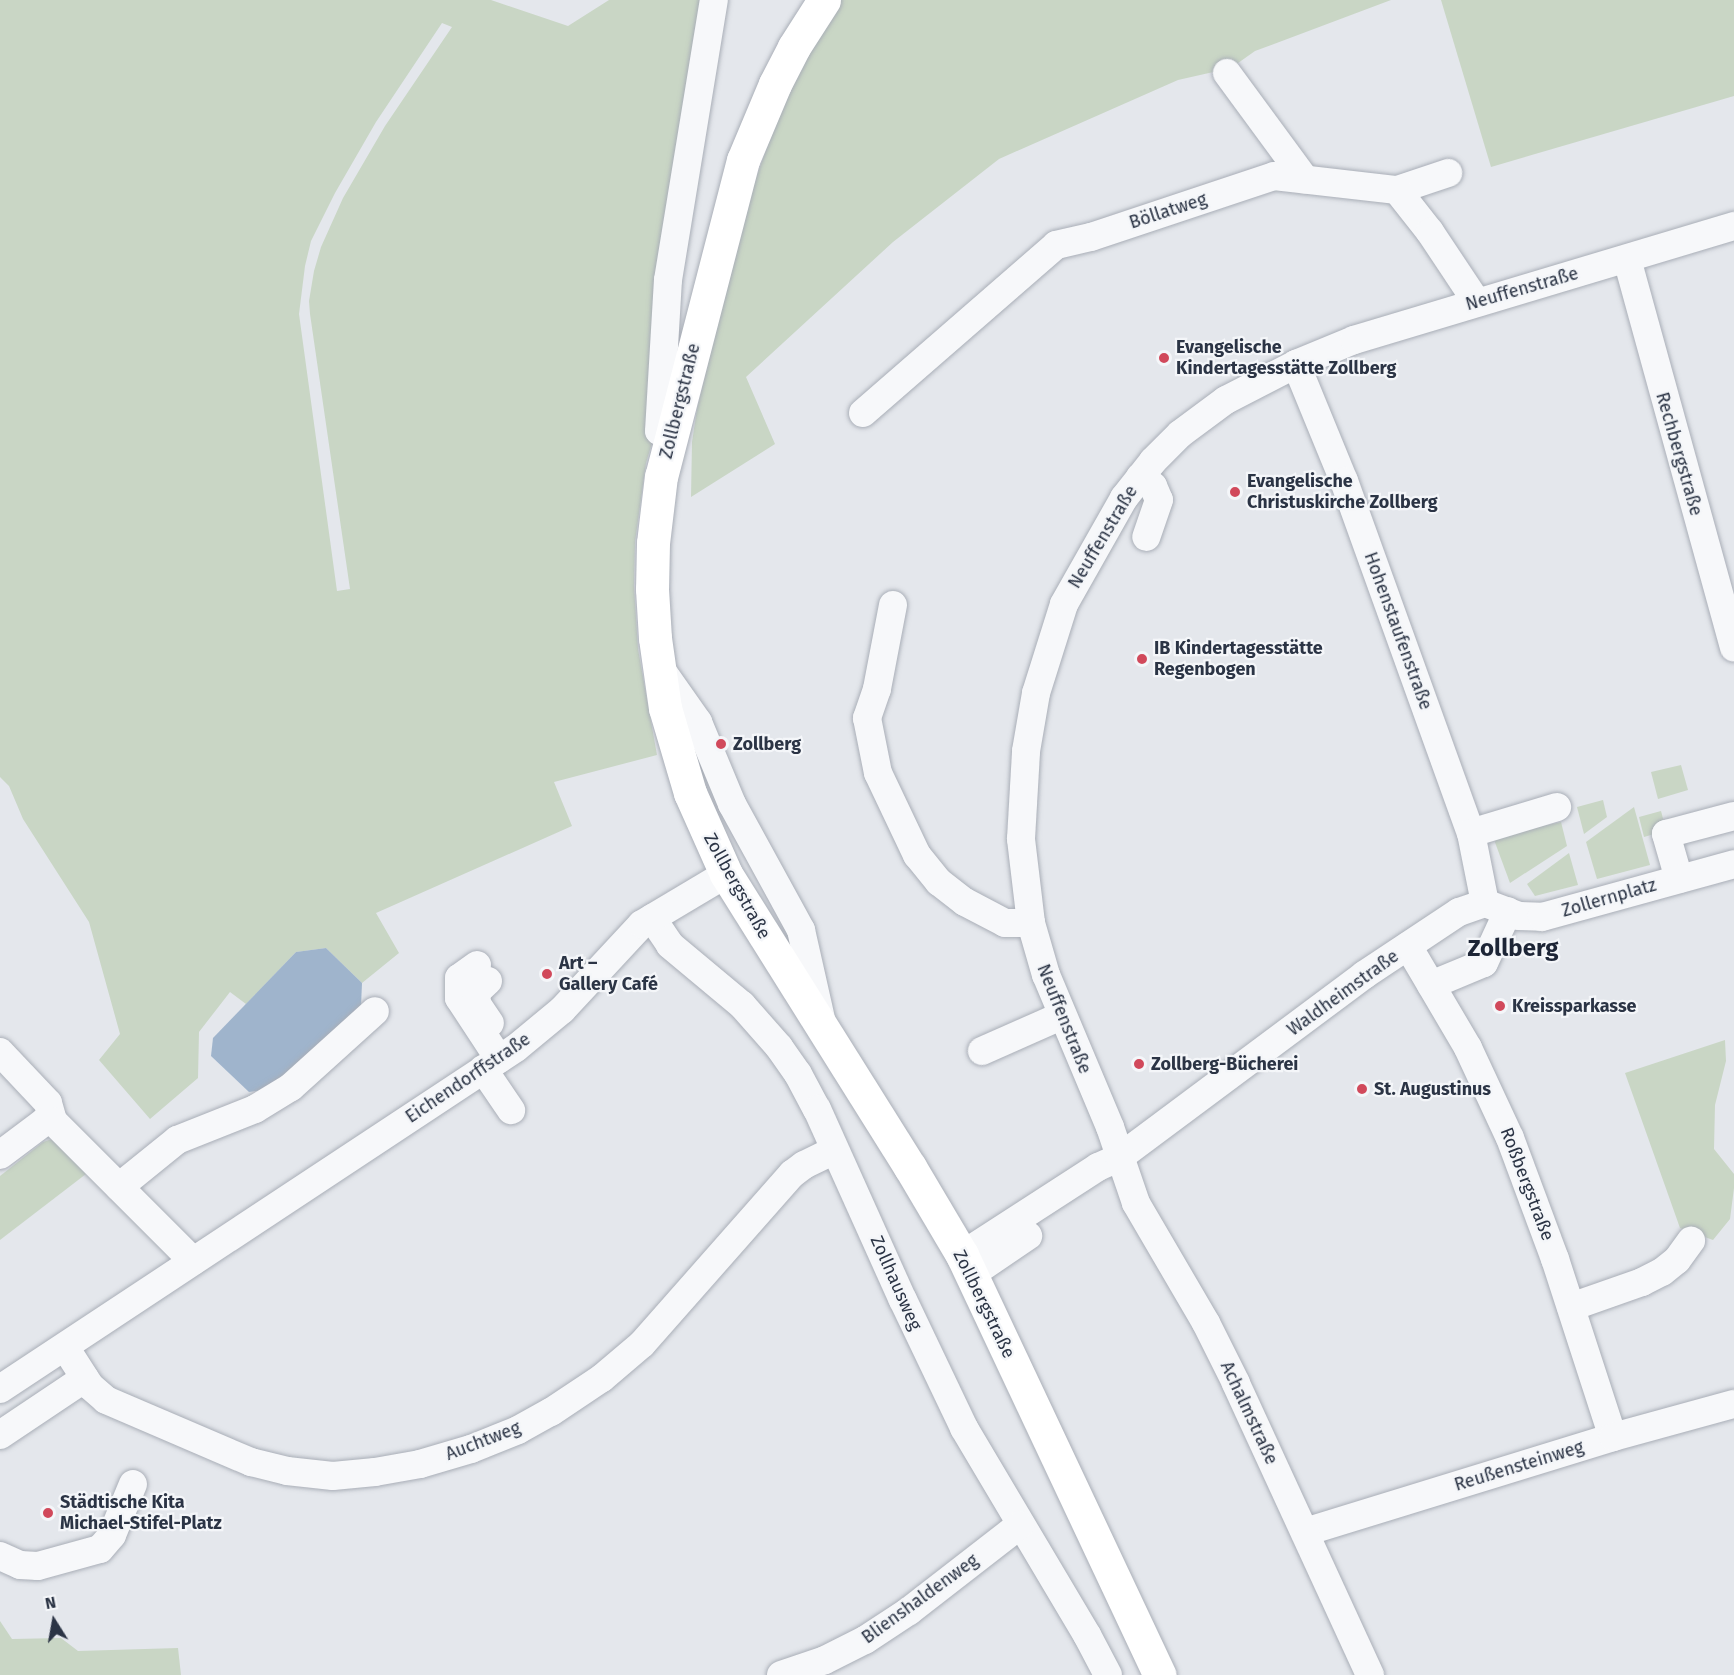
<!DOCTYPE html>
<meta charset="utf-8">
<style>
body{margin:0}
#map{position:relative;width:1734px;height:1675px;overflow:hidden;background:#e4e7ec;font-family:"Fira Sans",sans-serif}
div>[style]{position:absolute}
.green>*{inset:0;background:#c9d6c5}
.water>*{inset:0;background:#9fb4cc}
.roads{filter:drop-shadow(0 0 2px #a9aeb7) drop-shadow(0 0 2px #a9aeb7)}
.minor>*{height:28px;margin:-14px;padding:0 14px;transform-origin:14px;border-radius:14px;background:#f7f8fa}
.major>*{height:33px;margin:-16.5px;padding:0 16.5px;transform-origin:16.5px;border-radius:16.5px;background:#fff}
.dots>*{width:16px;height:16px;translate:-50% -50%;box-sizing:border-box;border:3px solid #f4f6f9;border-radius:50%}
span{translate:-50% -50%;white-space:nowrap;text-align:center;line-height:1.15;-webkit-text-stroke:4.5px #f4f6f9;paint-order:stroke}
.street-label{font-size:18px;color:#2b3445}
.poi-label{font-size:18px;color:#2b3445;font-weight:700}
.left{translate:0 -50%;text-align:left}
.district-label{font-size:24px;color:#1d2536;font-weight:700}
.north{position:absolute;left:24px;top:1591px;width:60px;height:60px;-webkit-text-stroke:4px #f4f6f9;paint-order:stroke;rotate:349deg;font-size:16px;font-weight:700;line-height:24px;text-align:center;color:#2b3445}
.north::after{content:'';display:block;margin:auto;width:21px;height:27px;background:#2b3445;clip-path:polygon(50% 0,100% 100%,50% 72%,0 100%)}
</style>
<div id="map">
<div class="green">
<i style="clip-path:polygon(evenodd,0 0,491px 0,568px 26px,609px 0,709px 0,655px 433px,646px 463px,635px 542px,634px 586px,638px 649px,657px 755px,554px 782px,572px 826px,376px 913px,399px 953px,362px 983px,326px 948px,296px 952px,246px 1004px,230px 992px,199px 1032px,198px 1078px,150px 1119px,99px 1060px,120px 1034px,89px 922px,23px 819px,9px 786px,0 777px,0 0,442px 23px,452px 27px,385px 126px,343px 198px,321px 247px,314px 271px,309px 301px,310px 314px,350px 589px,337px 591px,299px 314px,305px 266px,311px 241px,335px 193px,376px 122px,442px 23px)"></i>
<i style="clip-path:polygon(840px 0,1391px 0,1255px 51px,1231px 68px,1178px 80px,999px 159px,893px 242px,746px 377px,775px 444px,691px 497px,692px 442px,697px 409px,745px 210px,777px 118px,797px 74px)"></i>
<i style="clip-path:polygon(1441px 0,1734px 0,1734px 96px,1491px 167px)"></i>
<i style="clip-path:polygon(1681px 765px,1688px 790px,1658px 799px,1651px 772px)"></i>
<i style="clip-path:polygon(1603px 800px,1607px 817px,1584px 834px,1577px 807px)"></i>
<i style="clip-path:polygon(1634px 807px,1650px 865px,1597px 879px,1586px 842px)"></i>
<i style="clip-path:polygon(1661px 811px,1665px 826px,1661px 832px,1644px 837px,1639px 817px)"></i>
<i style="clip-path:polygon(1561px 822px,1567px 846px,1510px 883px,1493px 837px)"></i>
<i style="clip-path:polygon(1569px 853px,1578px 885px,1535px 896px,1527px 884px)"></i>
<i style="clip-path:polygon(1725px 1040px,1726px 1061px,1715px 1105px,1714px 1149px,1734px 1174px,1734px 1188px,1730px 1219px,1713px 1240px,1680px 1228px,1625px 1073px)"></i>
<i style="clip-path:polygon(52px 1139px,86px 1174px,0 1240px,0 1176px,43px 1142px)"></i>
<i style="clip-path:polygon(0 1621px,12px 1639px,61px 1638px,78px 1651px,178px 1648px,181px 1675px,0 1675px)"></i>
</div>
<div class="water">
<i style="clip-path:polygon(326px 948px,362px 983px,361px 1006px,272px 1089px,249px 1092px,211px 1056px,213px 1038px,296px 952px)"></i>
</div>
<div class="roads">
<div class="minor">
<i style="left:1227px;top:73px;width:132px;rotate:53.7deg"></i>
<i style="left:1397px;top:190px;width:54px;rotate:-18.4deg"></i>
<i style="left:1627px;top:259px;width:403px;rotate:74.6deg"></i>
<i style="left:1296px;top:364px;width:126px;rotate:67.7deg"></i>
<i style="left:1344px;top:481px;width:374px;rotate:70.2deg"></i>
<i style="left:1471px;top:833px;width:71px;rotate:78.7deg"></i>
<i style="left:863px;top:413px;width:256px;rotate:-41deg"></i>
<i style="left:1056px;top:245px;width:36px;rotate:-13deg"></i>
<i style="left:1091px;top:237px;width:193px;rotate:-18.4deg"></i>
<i style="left:1274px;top:176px;width:124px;rotate:6.5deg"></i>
<i style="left:1397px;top:190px;width:53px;rotate:51.8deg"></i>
<i style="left:1430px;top:232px;width:83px;rotate:56.3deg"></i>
<i style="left:672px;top:434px;width:13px;rotate:-167deg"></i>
<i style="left:659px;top:431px;width:151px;rotate:-86.6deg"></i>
<i style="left:668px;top:280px;width:284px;rotate:-80.7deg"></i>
<i style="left:1140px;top:477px;width:16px;rotate:35deg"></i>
<i style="left:1153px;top:486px;width:15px;rotate:67deg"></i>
<i style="left:1159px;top:500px;width:39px;rotate:109deg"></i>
<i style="left:893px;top:605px;width:86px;rotate:100.8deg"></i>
<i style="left:877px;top:689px;width:31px;rotate:109deg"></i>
<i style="left:867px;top:718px;width:56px;rotate:78.7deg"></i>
<i style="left:878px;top:773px;width:91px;rotate:64.6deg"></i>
<i style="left:917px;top:855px;width:35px;rotate:51deg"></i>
<i style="left:939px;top:882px;width:33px;rotate:38deg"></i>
<i style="left:965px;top:902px;width:45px;rotate:27.7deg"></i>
<i style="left:1005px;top:923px;width:26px"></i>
<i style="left:658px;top:665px;width:70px;rotate:54.9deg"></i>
<i style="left:698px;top:722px;width:89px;rotate:67.5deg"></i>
<i style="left:732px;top:804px;width:144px;rotate:61.3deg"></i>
<i style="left:801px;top:930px;width:91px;rotate:77.3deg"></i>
<i style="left:1471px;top:833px;width:90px;rotate:-16.8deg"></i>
<i style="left:1679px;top:879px;width:47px;rotate:-106.1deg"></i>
<i style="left:1666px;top:834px;width:70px;rotate:-14.8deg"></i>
<i style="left:652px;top:918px;width:32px;rotate:56deg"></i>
<i style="left:670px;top:945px;width:94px;rotate:39.8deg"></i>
<i style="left:742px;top:1005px;width:56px;rotate:48.6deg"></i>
<i style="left:779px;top:1047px;width:33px;rotate:55deg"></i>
<i style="left:798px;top:1074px;width:40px;rotate:62deg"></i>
<i style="left:817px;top:1109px;width:209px;rotate:65.8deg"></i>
<i style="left:903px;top:1300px;width:142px;rotate:64.5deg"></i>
<i style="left:964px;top:1428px;width:241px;rotate:59.3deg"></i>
<i style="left:1087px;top:1635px;width:45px;rotate:62.3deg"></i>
<i style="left:1408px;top:946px;width:118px;rotate:59.5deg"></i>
<i style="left:1468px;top:1048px;width:99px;rotate:65deg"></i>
<i style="left:1510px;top:1138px;width:129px;rotate:69.6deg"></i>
<i style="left:1555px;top:1259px;width:187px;rotate:72deg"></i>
<i style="left:477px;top:965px;width:22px;rotate:144deg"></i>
<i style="left:459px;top:978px;width:20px;rotate:90deg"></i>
<i style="left:459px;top:998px;width:73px;rotate:56.7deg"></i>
<i style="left:488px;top:981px;width:16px;rotate:137deg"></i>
<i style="left:476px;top:992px;width:12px;rotate:85deg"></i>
<i style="left:477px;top:1004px;width:23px;rotate:56deg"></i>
<i style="left:1431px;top:985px;width:57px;rotate:-22.5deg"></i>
<i style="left:1484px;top:963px;width:57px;rotate:-65.2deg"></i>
<i style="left:982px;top:1051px;width:86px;rotate:-23.9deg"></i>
<i style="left:0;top:1052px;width:70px;rotate:46.7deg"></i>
<i style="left:48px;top:1103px;width:19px;rotate:74deg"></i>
<i style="left:483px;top:1069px;width:50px;rotate:55.7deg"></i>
<i style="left:53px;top:1121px;width:198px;rotate:45deg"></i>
<i style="left:0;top:1155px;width:55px;rotate:-36.9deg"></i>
<i style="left:44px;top:1122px;width:9px;rotate:-6deg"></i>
<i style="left:119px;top:1187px;width:75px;rotate:-39deg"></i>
<i style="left:177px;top:1140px;width:84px;rotate:-21.7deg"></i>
<i style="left:255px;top:1109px;width:42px;rotate:-31.4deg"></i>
<i style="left:291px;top:1087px;width:113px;rotate:-42.1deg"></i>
<i style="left:962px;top:1255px;width:162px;rotate:-32.9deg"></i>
<i style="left:1098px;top:1167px;width:24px;rotate:-24deg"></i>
<i style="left:1120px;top:1157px;width:304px;rotate:-36.7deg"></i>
<i style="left:1364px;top:975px;width:114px;rotate:-33.6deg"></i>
<i style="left:1459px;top:912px;width:28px;rotate:-19deg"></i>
<i style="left:1485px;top:903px;width:36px;rotate:21deg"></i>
<i style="left:1519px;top:916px;width:23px;rotate:2deg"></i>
<i style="left:1542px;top:917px;width:199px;rotate:-15.4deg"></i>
<i style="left:972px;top:1274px;width:68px;rotate:-34.2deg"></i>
<i style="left:1571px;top:1307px;width:75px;rotate:-19.4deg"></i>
<i style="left:1642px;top:1282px;width:22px;rotate:-27deg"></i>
<i style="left:1662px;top:1272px;width:19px;rotate:-39deg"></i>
<i style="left:1677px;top:1260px;width:24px;rotate:-54deg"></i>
<i style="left:65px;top:1347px;width:46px;rotate:57.3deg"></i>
<i style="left:90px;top:1386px;width:21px;rotate:41deg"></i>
<i style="left:106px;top:1400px;width:158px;rotate:23.2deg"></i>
<i style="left:251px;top:1462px;width:37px;rotate:14deg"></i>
<i style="left:287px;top:1471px;width:46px;rotate:6.2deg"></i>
<i style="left:333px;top:1476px;width:42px;rotate:-5.4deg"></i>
<i style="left:375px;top:1472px;width:46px;rotate:-10.1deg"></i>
<i style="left:420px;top:1464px;width:53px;rotate:-16.4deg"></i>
<i style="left:471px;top:1449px;width:51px;rotate:-22deg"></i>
<i style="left:518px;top:1430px;width:38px;rotate:-29deg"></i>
<i style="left:551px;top:1412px;width:61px;rotate:-33.7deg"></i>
<i style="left:602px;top:1378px;width:52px;rotate:-40.4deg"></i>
<i style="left:642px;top:1344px;width:227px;rotate:-48.6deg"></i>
<i style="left:792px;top:1174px;width:15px;rotate:-37deg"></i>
<i style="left:804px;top:1165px;width:34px;rotate:-26deg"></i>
<i style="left:0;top:1389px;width:618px;rotate:-33.46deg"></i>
<i style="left:516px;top:1048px;width:60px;rotate:-39.6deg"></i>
<i style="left:562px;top:1010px;width:117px;rotate:-47.1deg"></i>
<i style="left:642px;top:924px;width:98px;rotate:-30.8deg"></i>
<i style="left:0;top:1435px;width:102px;rotate:-33.8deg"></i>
<i style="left:1305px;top:1532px;width:322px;rotate:-17.1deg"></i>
<i style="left:1613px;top:1437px;width:125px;rotate:-15.3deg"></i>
<i style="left:0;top:1556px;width:22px;rotate:24deg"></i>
<i style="left:20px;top:1565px;width:18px;rotate:3deg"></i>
<i style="left:38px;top:1566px;width:64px;rotate:-15.3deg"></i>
<i style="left:100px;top:1549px;width:18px;rotate:-49deg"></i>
<i style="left:112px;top:1535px;width:55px;rotate:-67.6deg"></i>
<i style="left:781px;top:1675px;width:46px;rotate:-18.8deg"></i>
<i style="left:825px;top:1660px;width:45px;rotate:-26.6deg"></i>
<i style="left:865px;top:1640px;width:53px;rotate:-33.4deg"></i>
<i style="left:909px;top:1611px;width:140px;rotate:-37.8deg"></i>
<i style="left:1370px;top:1675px;width:321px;rotate:-114.7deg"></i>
<i style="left:1236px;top:1383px;width:67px;rotate:-116.6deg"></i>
<i style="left:1206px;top:1323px;width:139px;rotate:-120.3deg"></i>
<i style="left:1136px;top:1203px;width:80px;rotate:-108.9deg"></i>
<i style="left:1110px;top:1127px;width:165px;rotate:-112.8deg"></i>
<i style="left:1046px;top:975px;width:54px;rotate:-106.1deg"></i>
<i style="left:1031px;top:923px;width:85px;rotate:-96.8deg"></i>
<i style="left:1021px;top:839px;width:88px;rotate:-86.7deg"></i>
<i style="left:1026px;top:751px;width:59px;rotate:-80.2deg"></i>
<i style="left:1036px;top:693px;width:93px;rotate:-72.5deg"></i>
<i style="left:1064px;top:604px;width:122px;rotate:-60.5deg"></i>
<i style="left:1124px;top:498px;width:47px;rotate:-51.9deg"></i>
<i style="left:1153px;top:461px;width:38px;rotate:-45deg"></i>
<i style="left:1180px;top:434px;width:57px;rotate:-36.5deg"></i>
<i style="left:1226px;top:400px;width:79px;rotate:-27.2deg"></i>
<i style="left:1296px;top:364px;width:63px;rotate:-22.5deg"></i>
<i style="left:1354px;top:340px;width:397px;rotate:-16.7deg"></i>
</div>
<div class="major">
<i style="left:824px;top:0;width:56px;rotate:122.6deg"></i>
<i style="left:794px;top:47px;width:42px;rotate:117.2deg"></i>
<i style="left:775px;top:84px;width:82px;rotate:112.8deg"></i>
<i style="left:743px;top:160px;width:326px;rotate:104.5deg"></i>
<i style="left:661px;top:476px;width:67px;rotate:96.8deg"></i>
<i style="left:653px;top:543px;width:46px;rotate:91.2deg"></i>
<i style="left:652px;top:589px;width:49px;rotate:86.5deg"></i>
<i style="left:655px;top:638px;width:71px;rotate:81.9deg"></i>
<i style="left:665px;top:708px;width:89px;rotate:73.6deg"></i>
<i style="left:690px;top:793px;width:89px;rotate:66deg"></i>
<i style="left:726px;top:874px;width:346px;rotate:57.9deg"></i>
<i style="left:910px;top:1167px;width:102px;rotate:59.4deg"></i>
<i style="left:962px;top:1255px;width:464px;rotate:64.8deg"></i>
</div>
</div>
<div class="dots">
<i style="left:1164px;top:358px;background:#d1495b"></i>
<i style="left:1235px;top:492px;background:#d1495b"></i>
<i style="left:1142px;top:659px;background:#d1495b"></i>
<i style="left:721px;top:744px;background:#d1495b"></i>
<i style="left:547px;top:974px;background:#d1495b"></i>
<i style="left:1500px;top:1006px;background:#d1495b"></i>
<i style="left:1139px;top:1064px;background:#d1495b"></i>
<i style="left:1362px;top:1089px;background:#d1495b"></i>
<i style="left:48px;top:1513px;background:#d1495b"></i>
</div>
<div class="street-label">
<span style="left:1168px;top:211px;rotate:-18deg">Böllatweg</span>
<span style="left:1522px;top:289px;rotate:-16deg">Neuffenstraße</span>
<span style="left:680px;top:401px;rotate:-76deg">Zollbergstraße</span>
<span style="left:1679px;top:454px;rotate:74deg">Rechbergstraße</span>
<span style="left:1103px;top:537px;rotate:-59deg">Neuffenstraße</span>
<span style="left:1398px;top:631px;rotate:70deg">Hohenstaufenstraße</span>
<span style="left:737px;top:886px;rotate:61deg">Zollbergstraße</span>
<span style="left:1609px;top:898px;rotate:-16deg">Zollernplatz</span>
<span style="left:1343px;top:993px;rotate:-36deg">Waldheimstraße</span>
<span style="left:1064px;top:1019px;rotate:68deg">Neuffenstraße</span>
<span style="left:468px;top:1078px;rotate:-34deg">Eichendorffstraße</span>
<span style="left:1527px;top:1184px;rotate:69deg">Roßbergstraße</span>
<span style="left:896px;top:1283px;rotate:66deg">Zollhausweg</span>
<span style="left:984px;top:1304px;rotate:64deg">Zollbergstraße</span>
<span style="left:1249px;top:1413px;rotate:65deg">Achalmstraße</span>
<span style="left:483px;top:1441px;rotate:-21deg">Auchtweg</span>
<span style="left:1519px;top:1466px;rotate:-17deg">Reußensteinweg</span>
<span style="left:920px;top:1599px;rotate:-36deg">Blienshaldenweg</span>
</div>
<div class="poi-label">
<span class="left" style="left:1176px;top:358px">Evangelische<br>Kindertagesstätte Zollberg</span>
<span class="left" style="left:1247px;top:492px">Evangelische<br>Christuskirche Zollberg</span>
<span class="left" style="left:1154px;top:659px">IB Kindertagesstätte<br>Regenbogen</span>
<span class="left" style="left:733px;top:744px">Zollberg</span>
<span class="left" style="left:559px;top:974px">Art –<br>Gallery Café</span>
<span class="left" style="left:1512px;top:1006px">Kreissparkasse</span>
<span class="left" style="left:1151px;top:1064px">Zollberg-Bücherei</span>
<span class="left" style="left:1374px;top:1089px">St. Augustinus</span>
<span class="left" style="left:60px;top:1513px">Städtische Kita<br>Michael-Stifel-Platz</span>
</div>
<div class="district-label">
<span style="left:1513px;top:949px">Zollberg</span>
</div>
<div class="north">N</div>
</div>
